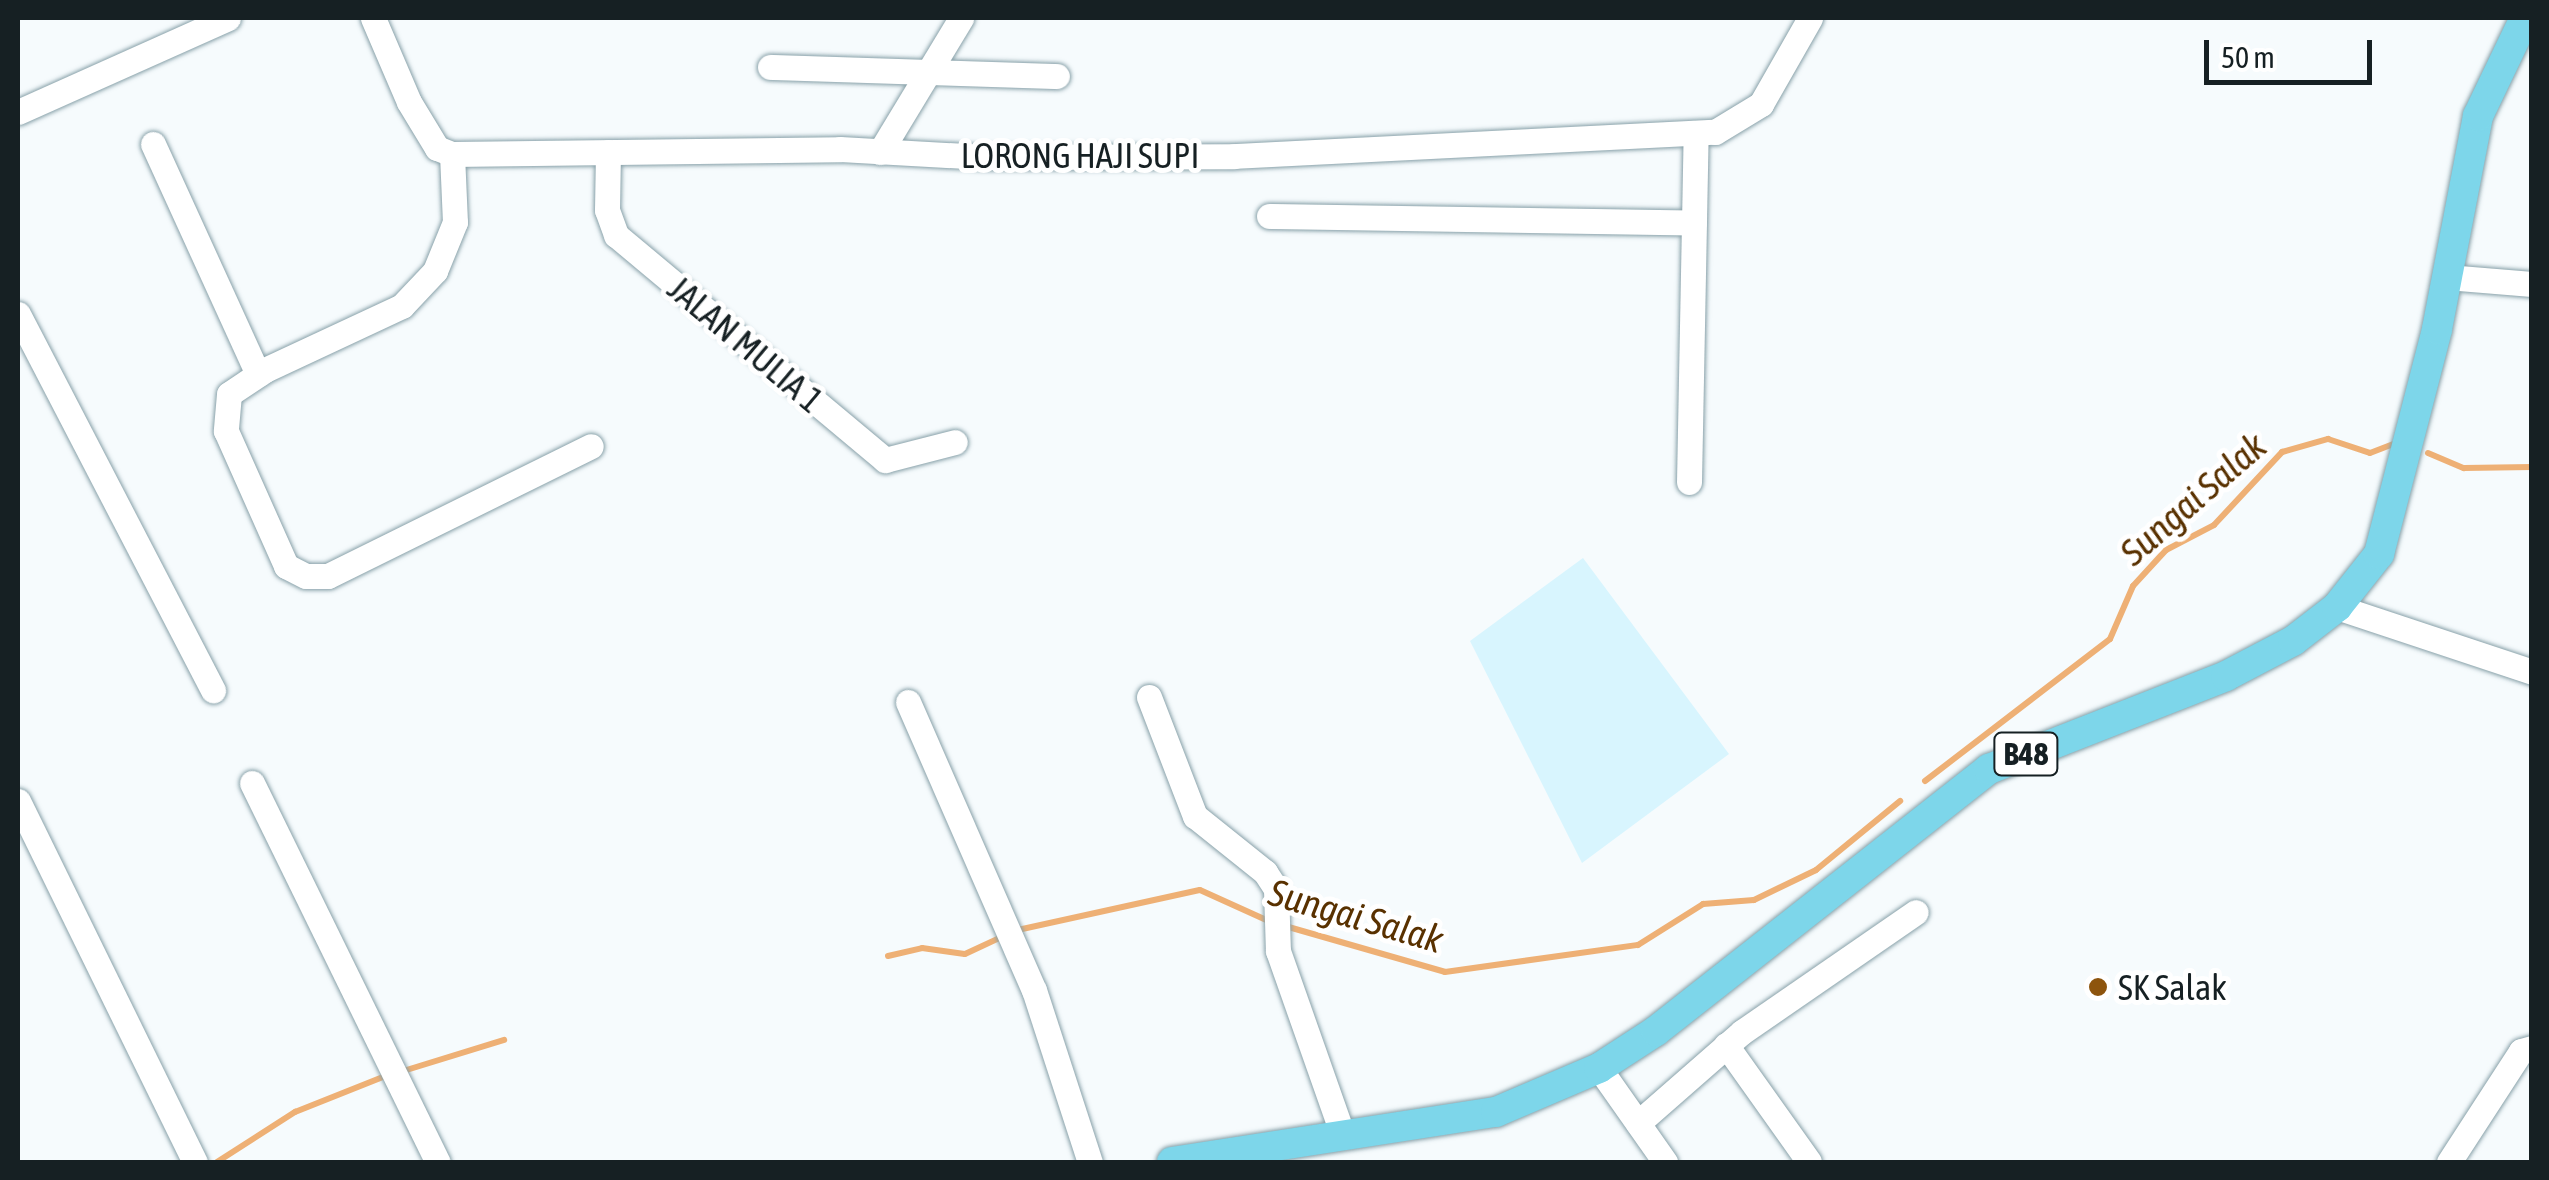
<!DOCTYPE html>
<style>
body{margin:0}
#map{position:relative;width:2549px;height:1180px;overflow:hidden;background:#f6fbfd;font-family:"Asap Condensed",sans-serif}
div>[style]{position:absolute}
.built>*{inset:0;background:#d8f5fe}
.stream>*{height:6px;margin:-3px;padding:0 3px;transform-origin:3px;border-radius:3px;background:#eeb075}
.roads{filter:drop-shadow(0 0 2px #88a1a9) drop-shadow(0 0 2px #88a1a9)}
.minor>*{height:25px;margin:-12.5px;padding:0 12.5px;transform-origin:12.5px;border-radius:12.5px;background:#fff}
.major>*{height:30px;margin:-15px;padding:0 15px;transform-origin:15px;border-radius:15px;background:#7dd6ea}
.dots>*{width:28px;height:28px;translate:-50% -50%;box-sizing:border-box;border:5px solid #fff;border-radius:50%}
span{translate:-50% -50%;white-space:nowrap;text-align:center;line-height:1.15;-webkit-text-stroke:10px #fff;paint-order:stroke}
.shield-label span{padding:2px 8px;background:#fff;border:2px solid;border-radius:8px;-webkit-text-stroke-width:0}
.shield-label{font-size:32px;color:#162023;font-weight:700}
.street-label{font-size:35px;color:#162023}
.poi-label{font-size:35px;color:#162023}
.left{translate:0 -50%;text-align:left}
.water-label{font-size:38px;color:#593100;font-style:italic}
.frame{position:absolute;inset:0;border:20px solid #162023;pointer-events:none}
.scale{position:absolute;left:2204px;top:40px;width:168px;height:45px;box-sizing:border-box;border:5px solid #162023;border-top:0;padding-left:12px;font-size:30px;line-height:35px;white-space:nowrap;color:#162023;-webkit-text-stroke:8px #fff;paint-order:stroke}
</style>
<div id="map">
<div class="built">
<i style="clip-path:polygon(1583px 558px,1729px 754px,1582px 863px,1470px 641px)"></i>
</div>
<div class="stream">
<i style="left:2428px;top:453px;width:39px;rotate:23deg"></i>
<i style="left:2464px;top:468px;width:68px;rotate:-0.8deg"></i>
<i style="left:1925px;top:781px;width:233px;rotate:-37.5deg"></i>
<i style="left:2110px;top:639px;width:58px;rotate:-66.5deg"></i>
<i style="left:2133px;top:586px;width:49px;rotate:-47.5deg"></i>
<i style="left:2166px;top:550px;width:54px;rotate:-27.5deg"></i>
<i style="left:2214px;top:525px;width:100px;rotate:-47deg"></i>
<i style="left:2282px;top:452px;width:48px;rotate:-15.8deg"></i>
<i style="left:2328px;top:439px;width:44px;rotate:18.4deg"></i>
<i style="left:2370px;top:453px;width:25px;rotate:-21deg"></i>
<i style="left:1285px;top:926px;width:166px;rotate:16deg"></i>
<i style="left:1445px;top:972px;width:195px;rotate:-8deg"></i>
<i style="left:1638px;top:945px;width:77px;rotate:-32.2deg"></i>
<i style="left:1703px;top:904px;width:51px;rotate:-4.5deg"></i>
<i style="left:1754px;top:900px;width:69px;rotate:-25.8deg"></i>
<i style="left:1816px;top:870px;width:109px;rotate:-39.4deg"></i>
<i style="left:1013px;top:931px;width:191px;rotate:-12.4deg"></i>
<i style="left:1200px;top:890px;width:80px;rotate:24.3deg"></i>
<i style="left:888px;top:956px;width:35px;rotate:-13deg"></i>
<i style="left:922px;top:948px;width:43px;rotate:7.9deg"></i>
<i style="left:965px;top:954px;width:40px;rotate:-25deg"></i>
<i style="left:400px;top:1072px;width:109px;rotate:-17.1deg"></i>
<i style="left:217px;top:1162px;width:93px;rotate:-32.7deg"></i>
<i style="left:295px;top:1112px;width:100px;rotate:-21.7deg"></i>
</div>
<div class="roads">
<div class="minor">
<i style="left:373px;top:18px;width:91px;rotate:66.8deg"></i>
<i style="left:409px;top:102px;width:54px;rotate:58.7deg"></i>
<i style="left:437px;top:148px;width:16px;rotate:22deg"></i>
<i style="left:452px;top:154px;width:388px;rotate:-0.7deg"></i>
<i style="left:840px;top:149px;width:144px;rotate:3.2deg"></i>
<i style="left:984px;top:157px;width:250px;rotate:-0.2deg"></i>
<i style="left:1234px;top:156px;width:482px;rotate:-2.9deg"></i>
<i style="left:1715px;top:132px;width:54px;rotate:-31.3deg"></i>
<i style="left:1761px;top:104px;width:99px;rotate:-60.3deg"></i>
<i style="left:770px;top:67px;width:287px;rotate:1.8deg"></i>
<i style="left:18px;top:112px;width:230px;rotate:-24.1deg"></i>
<i style="left:153px;top:144px;width:253px;rotate:65.5deg"></i>
<i style="left:608px;top:152px;width:58px;rotate:91deg"></i>
<i style="left:607px;top:210px;width:27px;rotate:70deg"></i>
<i style="left:616px;top:235px;width:351px;rotate:39.9deg"></i>
<i style="left:885px;top:460px;width:72px;rotate:-14.4deg"></i>
<i style="left:880px;top:152px;width:157px;rotate:-58.8deg"></i>
<i style="left:452px;top:154px;width:68px;rotate:87.5deg"></i>
<i style="left:455px;top:222px;width:53px;rotate:112.2deg"></i>
<i style="left:435px;top:271px;width:48px;rotate:133.3deg"></i>
<i style="left:402px;top:306px;width:151px;rotate:155deg"></i>
<i style="left:265px;top:370px;width:43px;rotate:146.3deg"></i>
<i style="left:229px;top:394px;width:37px;rotate:95deg"></i>
<i style="left:226px;top:431px;width:148px;rotate:66deg"></i>
<i style="left:286px;top:566px;width:22px;rotate:27deg"></i>
<i style="left:306px;top:576px;width:22px"></i>
<i style="left:328px;top:576px;width:293px;rotate:-26.3deg"></i>
<i style="left:1269px;top:216px;width:425px;rotate:0.9deg"></i>
<i style="left:2447px;top:277px;width:85px;rotate:4.7deg"></i>
<i style="left:18px;top:314px;width:424px;rotate:62.6deg"></i>
<i style="left:1689px;top:482px;width:349px;rotate:-88.9deg"></i>
<i style="left:2337px;top:607px;width:206px;rotate:18.4deg"></i>
<i style="left:1149px;top:697px;width:128px;rotate:68.9deg"></i>
<i style="left:1195px;top:816px;width:90px;rotate:38.7deg"></i>
<i style="left:1265px;top:872px;width:20px;rotate:57deg"></i>
<i style="left:1276px;top:889px;width:62px;rotate:88.2deg"></i>
<i style="left:1278px;top:951px;width:193px;rotate:70.6deg"></i>
<i style="left:908px;top:702px;width:314px;rotate:66.4deg"></i>
<i style="left:1034px;top:990px;width:181px;rotate:72deg"></i>
<i style="left:252px;top:783px;width:422px;rotate:63.9deg"></i>
<i style="left:18px;top:801px;width:402px;rotate:63.9deg"></i>
<i style="left:1726px;top:1045px;width:143px;rotate:54.6deg"></i>
<i style="left:1599px;top:1068px;width:115px;rotate:54.9deg"></i>
<i style="left:1638px;top:1123px;width:138px;rotate:-41.2deg"></i>
<i style="left:1742px;top:1032px;width:211px;rotate:-34.6deg"></i>
<i style="left:2449px;top:1162px;width:132px;rotate:-57deg"></i>
<i style="left:2521px;top:1051px;width:11px;rotate:-15deg"></i>
</div>
<div class="major">
<i style="left:1172px;top:1162px;width:328px;rotate:-8.8deg"></i>
<i style="left:1496px;top:1112px;width:112px;rotate:-23.1deg"></i>
<i style="left:1599px;top:1068px;width:68px;rotate:-33deg"></i>
<i style="left:1656px;top:1031px;width:424px;rotate:-38.2deg"></i>
<i style="left:1989px;top:769px;width:255px;rotate:-21.4deg"></i>
<i style="left:2226px;top:676px;width:76px;rotate:-27.6deg"></i>
<i style="left:2293px;top:641px;width:56px;rotate:-37.7deg"></i>
<i style="left:2337px;top:607px;width:68px;rotate:-51.6deg"></i>
<i style="left:2379px;top:554px;width:232px;rotate:-75.5deg"></i>
<i style="left:2437px;top:329px;width:217px;rotate:-79.1deg"></i>
<i style="left:2478px;top:116px;width:109px;rotate:-64.4deg"></i>
</div>
</div>
<div class="dots">
<i style="left:2098px;top:987px;background:#8d540d"></i>
</div>
<div class="shield-label">
<span style="left:2026px;top:754px">B48</span>
</div>
<div class="street-label">
<span style="left:1080px;top:155px">LORONG HAJI SUPI</span>
<span style="left:746px;top:344px;rotate:40deg">JALAN MULIA 1</span>
</div>
<div class="poi-label">
<span class="left" style="left:2118px;top:987px">SK Salak</span>
</div>
<div class="water-label">
<span style="left:2193px;top:499px;rotate:-41deg">Sungai Salak</span>
<span style="left:1356px;top:916px;rotate:16deg">Sungai Salak</span>
</div>
<div class="frame"></div>
<div class="scale">50 m</div>
</div>
